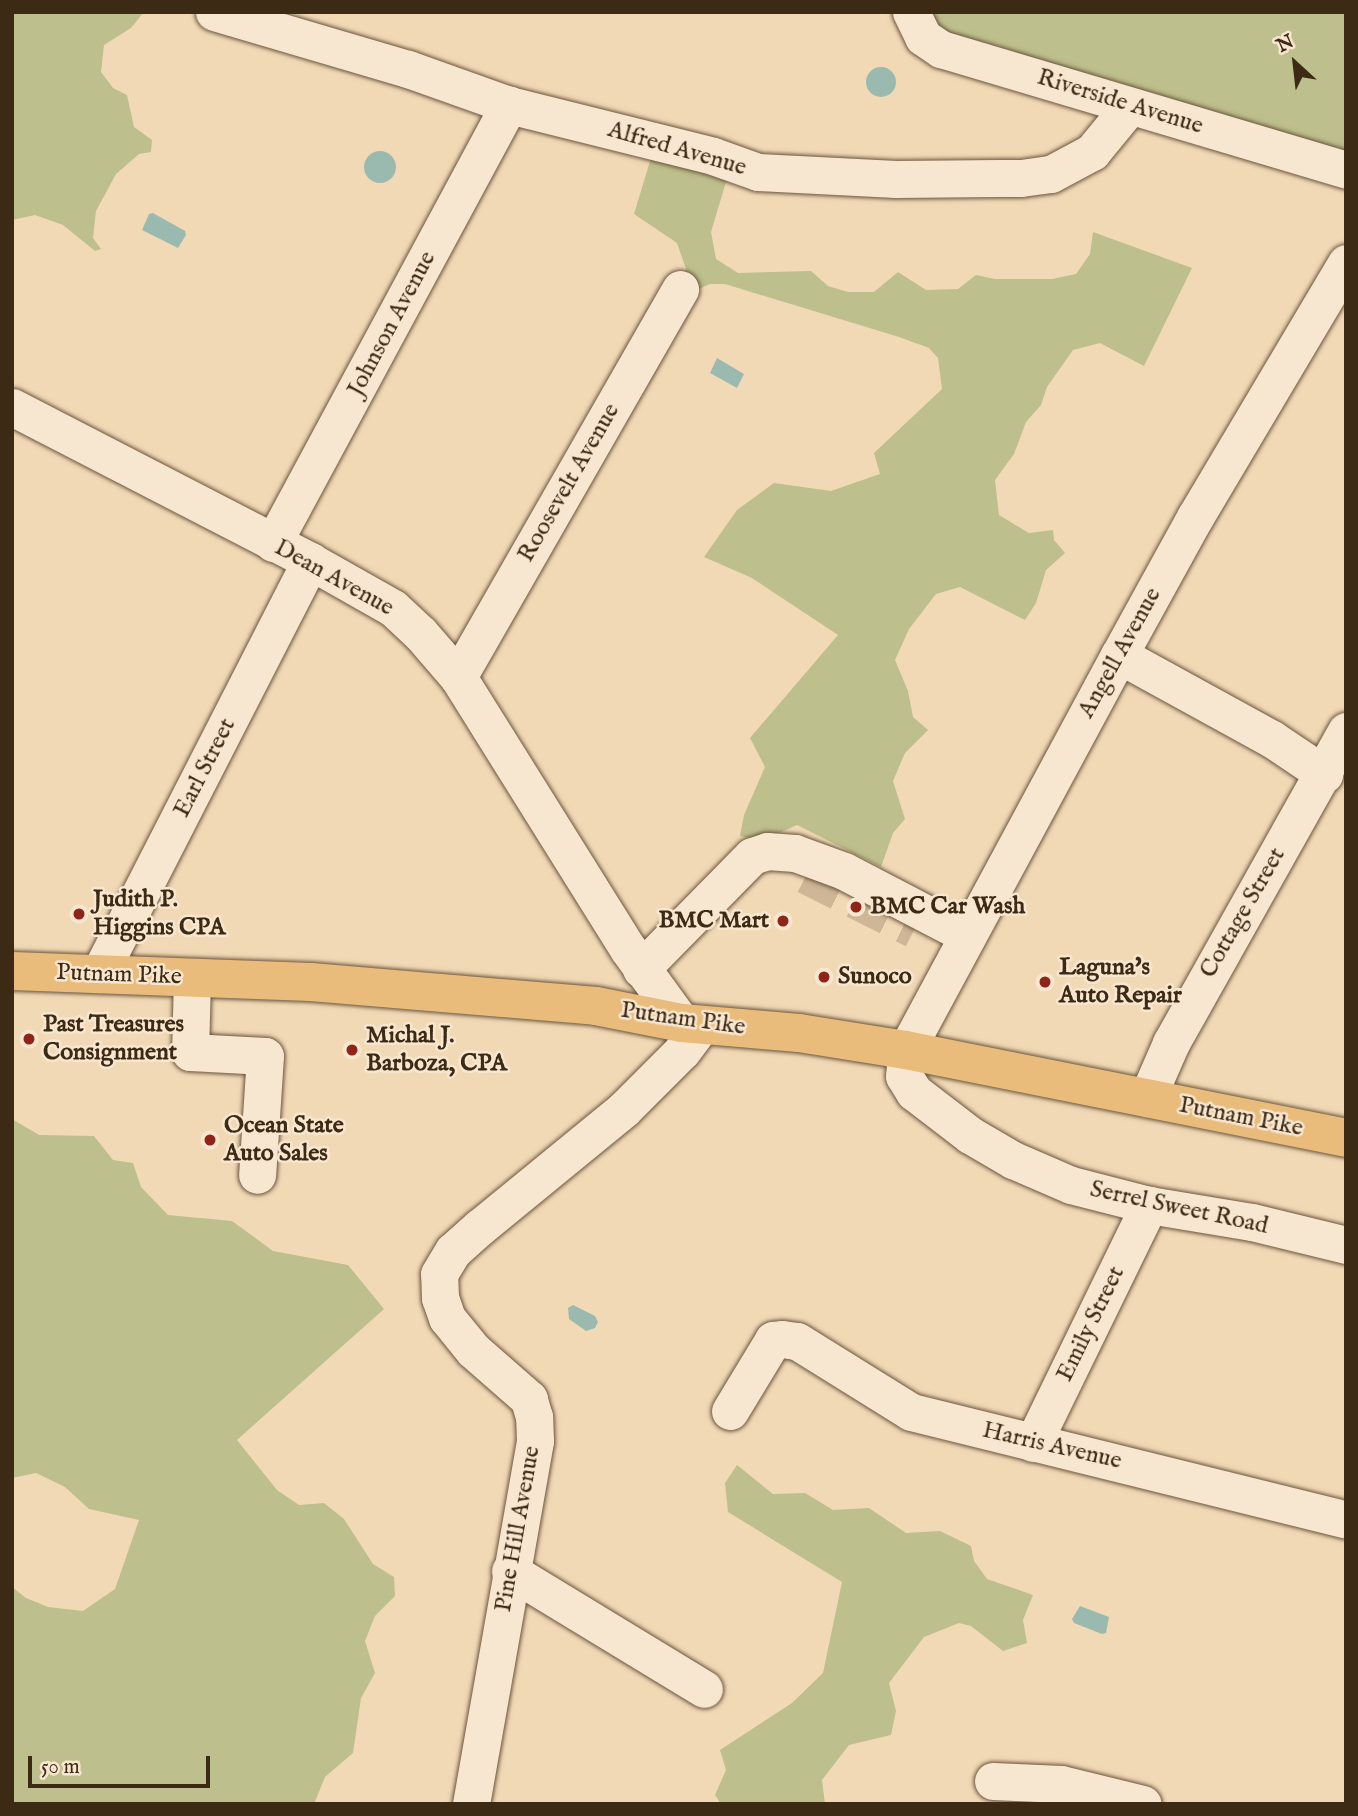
<!DOCTYPE html>
<style>
body{margin:0}
#map{position:relative;width:1358px;height:1816px;overflow:hidden;background:#f2d9b6;font-family:"IM FELL English",serif}
div>[style]{position:absolute}
.green>*{inset:0;background:#bdbf8c}
.water>*{inset:0;background:#9bbaaf}
.round{border-radius:50%}
.minor-tunnel>*{height:37px;margin-top:-18.5px;transform-origin:0;background:repeating-linear-gradient(90deg,#ceb696 0 37px,transparent 0 55px)}
.roads{filter:drop-shadow(0 0 2px #6a563d) drop-shadow(0 0 2px #6a563d)}
.minor>*{height:37px;margin:-18.5px;padding:0 18.5px;transform-origin:18.5px;border-radius:18.5px;background:#f7e6d0}
.major>*{height:38px;margin:-19px;padding:0 19px;transform-origin:19px;border-radius:19px;background:#e9bc7b}
.dots>*{width:19px;height:19px;translate:-50% -50%;box-sizing:border-box;border:4px solid #f7e6d0;border-radius:50%}
span{translate:-50% -50%;white-space:nowrap;text-align:center;line-height:1.15;-webkit-text-stroke:5px #f7e6d0;paint-order:stroke}
.street-label{font-size:24px;color:#3d2a15}
.poi-label{font-size:24px;color:#3d2a15;font-weight:700}
.left{translate:0 -50%;text-align:left}
.right{translate:-100% -50%;text-align:right}
.frame{position:absolute;inset:0;border:14px solid #3d2a15;pointer-events:none}
.north{position:absolute;left:1260px;top:28px;width:70px;height:70px;-webkit-text-stroke:5px #f7e6d0;paint-order:stroke;rotate:333deg;font-size:19px;font-weight:700;line-height:28px;text-align:center;color:#3d2a15}
.north::after{content:'';display:block;margin:auto;width:24px;height:32px;background:#3d2a15;clip-path:polygon(50% 0,100% 100%,50% 72%,0 100%)}
.scale{position:absolute;left:28px;top:1756px;width:182px;height:32px;box-sizing:border-box;border:4px solid #3d2a15;border-top:0;padding-left:9px;font-size:21px;line-height:24px;white-space:nowrap;color:#3d2a15;-webkit-text-stroke:5px #f7e6d0;paint-order:stroke}
</style>
<div id="map">
<div class="green">
<i style="clip-path:polygon(12px 12px,144px 12px,131px 28px,104px 45px,101px 72px,113px 88px,127px 95px,134px 127px,152px 140px,151px 152px,139px 154px,116px 174px,96px 211px,93px 238px,101px 249px,95px 251px,63px 225px,35px 215px,12px 220px)"></i>
<i style="clip-path:polygon(933px 12px,1346px 12px,1346px 157px,945px 39px,935px 24px)"></i>
<i style="clip-path:polygon(651px 158px,729px 172px,711px 232px,716px 259px,738px 273px,811px 271px,828px 286px,848px 292px,874px 292px,898px 272px,926px 290px,958px 289px,976px 275px,995px 279px,1052px 279px,1076px 274px,1090px 254px,1093px 232px,1192px 268px,1144px 366px,1100px 343px,1073px 350px,1047px 387px,1041px 405px,1026px 422px,1014px 454px,995px 480px,999px 515px,1029px 533px,1053px 530px,1054px 540px,1065px 553px,1046px 570px,1036px 603px,1025px 620px,960px 587px,936px 594px,909px 629px,895px 660px,908px 691px,913px 717px,928px 730px,905px 753px,893px 781px,905px 819px,893px 833px,881px 867px,797px 825px,762px 841px,740px 836px,744px 815px,765px 767px,750px 738px,838px 635px,752px 578px,704px 557px,737px 510px,774px 483px,831px 491px,880px 474px,874px 453px,942px 389px,938px 358px,929px 348px,899px 337px,725px 284px,710px 284px,678px 298px,686px 269px,677px 243px,634px 214px)"></i>
<i style="clip-path:polygon(12px 1119px,39px 1135px,94px 1136px,113px 1160px,133px 1163px,141px 1187px,168px 1215px,232px 1221px,273px 1251px,348px 1265px,384px 1309px,237px 1440px,277px 1490px,299px 1505px,324px 1503px,344px 1519px,373px 1564px,394px 1577px,395px 1596px,375px 1616px,365px 1641px,375px 1673px,361px 1698px,353px 1753px,325px 1777px,314px 1804px,12px 1804px,12px 1587px,26px 1598px,48px 1607px,83px 1611px,115px 1589px,139px 1520px,89px 1509px,65px 1487px,36px 1473px,12px 1478px)"></i>
<i style="clip-path:polygon(737px 1465px,773px 1494px,805px 1493px,833px 1510px,869px 1508px,906px 1533px,940px 1531px,971px 1546px,974px 1561px,987px 1579px,1033px 1595px,1023px 1620px,1027px 1643px,1003px 1651px,971px 1626px,959px 1623px,924px 1637px,889px 1683px,896px 1711px,891px 1735px,849px 1745px,822px 1780px,825px 1804px,721px 1804px,715px 1795px,726px 1770px,720px 1750px,792px 1703px,823px 1673px,842px 1582px,728px 1512px,725px 1483px)"></i>
</div>
<div class="water">
<i class="round" style="left:866px;top:67px;width:30px;height:30px"></i>
<i class="round" style="left:364px;top:151px;width:32px;height:32px"></i>
<i style="clip-path:polygon(153px 213px,185px 231px,186px 235px,178px 248px,142px 230px,149px 214px)"></i>
<i style="clip-path:polygon(717px 358px,744px 374px,737px 388px,710px 373px)"></i>
<i style="clip-path:polygon(573px 1305px,595px 1316px,598px 1322px,595px 1328px,586px 1331px,569px 1319px,568px 1308px)"></i>
<i style="clip-path:polygon(1080px 1606px,1109px 1617px,1106px 1633px,1102px 1634px,1074px 1623px,1072px 1619px)"></i>
</div>
<div class="minor-tunnel">
<i style="left:806px;top:875px;width:121px;rotate:26.6deg"></i>
</div>
<div class="roads">
<div class="minor">
<i style="left:214px;top:12px;width:202px;rotate:16.4deg"></i>
<i style="left:408px;top:69px;width:107px;rotate:19.6deg"></i>
<i style="left:509px;top:105px;width:210px;rotate:14deg"></i>
<i style="left:713px;top:156px;width:48px;rotate:19.6deg"></i>
<i style="left:758px;top:172px;width:138px;rotate:2.9deg"></i>
<i style="left:896px;top:179px;width:125px;rotate:-0.5deg"></i>
<i style="left:1021px;top:178px;width:30px;rotate:-8deg"></i>
<i style="left:1051px;top:174px;width:47px;rotate:-28.2deg"></i>
<i style="left:1092px;top:152px;width:58px;rotate:-50.6deg"></i>
<i style="left:911px;top:12px;width:28px;rotate:64deg"></i>
<i style="left:923px;top:37px;width:22px;rotate:34deg"></i>
<i style="left:941px;top:49px;width:423px;rotate:16.6deg"></i>
<i style="left:1346px;top:263px;width:295px;rotate:120.7deg"></i>
<i style="left:1195px;top:517px;width:158px;rotate:118.8deg"></i>
<i style="left:1119px;top:655px;width:449px;rotate:118.3deg"></i>
<i style="left:906px;top:1050px;width:26px;rotate:94deg"></i>
<i style="left:904px;top:1076px;width:19px;rotate:58deg"></i>
<i style="left:914px;top:1092px;width:71px;rotate:37.5deg"></i>
<i style="left:970px;top:1135px;width:50px;rotate:30.2deg"></i>
<i style="left:1013px;top:1160px;width:63px;rotate:23.3deg"></i>
<i style="left:1071px;top:1185px;width:81px;rotate:14.4deg"></i>
<i style="left:1149px;top:1205px;width:104px;rotate:9.4deg"></i>
<i style="left:1252px;top:1222px;width:97px;rotate:13.7deg"></i>
<i style="left:12px;top:407px;width:335px;rotate:27.3deg"></i>
<i style="left:310px;top:561px;width:95px;rotate:29.5deg"></i>
<i style="left:393px;top:608px;width:37px;rotate:43deg"></i>
<i style="left:420px;top:633px;width:58px;rotate:49.2deg"></i>
<i style="left:458px;top:677px;width:321px;rotate:58deg"></i>
<i style="left:628px;top:949px;width:92px;rotate:53.9deg"></i>
<i style="left:273px;top:543px;width:498px;rotate:-61.7deg"></i>
<i style="left:1119px;top:655px;width:175px;rotate:28.8deg"></i>
<i style="left:1272px;top:739px;width:63px;rotate:33.9deg"></i>
<i style="left:458px;top:677px;width:447px;rotate:-60.2deg"></i>
<i style="left:641px;top:969px;width:158px;rotate:-45.5deg"></i>
<i style="left:752px;top:856px;width:16px;rotate:-18deg"></i>
<i style="left:767px;top:851px;width:28px;rotate:4deg"></i>
<i style="left:795px;top:853px;width:52px;rotate:20.2deg"></i>
<i style="left:844px;top:871px;width:139px;rotate:27.5deg"></i>
<i style="left:99px;top:974px;width:464px;rotate:-62.9deg"></i>
<i style="left:192px;top:978px;width:74px;rotate:91.5deg"></i>
<i style="left:190px;top:1052px;width:75px;rotate:3.1deg"></i>
<i style="left:265px;top:1056px;width:119px;rotate:93.8deg"></i>
<i style="left:1147px;top:1098px;width:60px;rotate:-66.4deg"></i>
<i style="left:1171px;top:1043px;width:358px;rotate:-60.7deg"></i>
<i style="left:730px;top:1411px;width:83px;rotate:-58.8deg"></i>
<i style="left:773px;top:1340px;width:9px;rotate:-6deg"></i>
<i style="left:782px;top:1339px;width:15px;rotate:8deg"></i>
<i style="left:797px;top:1341px;width:134px;rotate:31.9deg"></i>
<i style="left:911px;top:1412px;width:448px;rotate:13.9deg"></i>
<i style="left:1033px;top:1443px;width:265px;rotate:-64deg"></i>
<i style="left:510px;top:1571px;width:227px;rotate:31.3deg"></i>
<i style="left:993px;top:1781px;width:68px;rotate:2.5deg"></i>
<i style="left:1061px;top:1784px;width:84px;rotate:13.7deg"></i>
<i style="left:471px;top:1804px;width:369px;rotate:-80deg"></i>
<i style="left:535px;top:1441px;width:24px;rotate:-92deg"></i>
<i style="left:534px;top:1417px;width:19px;rotate:-106deg"></i>
<i style="left:529px;top:1399px;width:74px;rotate:-138.8deg"></i>
<i style="left:473px;top:1350px;width:41px;rotate:-129.1deg"></i>
<i style="left:447px;top:1318px;width:21px;rotate:-109deg"></i>
<i style="left:440px;top:1298px;width:24px;rotate:-92deg"></i>
<i style="left:439px;top:1274px;width:27px;rotate:-59deg"></i>
<i style="left:453px;top:1251px;width:36px;rotate:-42deg"></i>
<i style="left:480px;top:1227px;width:186px;rotate:-39.3deg"></i>
<i style="left:624px;top:1109px;width:82px;rotate:-45deg"></i>
<i style="left:682px;top:1051px;width:31px;rotate:-53deg"></i>
</div>
<div class="major">
<i style="left:12px;top:971px;width:299px;rotate:2.1deg"></i>
<i style="left:311px;top:982px;width:286px;rotate:4.8deg"></i>
<i style="left:596px;top:1006px;width:88px;rotate:11.2deg"></i>
<i style="left:682px;top:1023px;width:117px;rotate:4.9deg"></i>
<i style="left:799px;top:1033px;width:108px;rotate:9deg"></i>
<i style="left:906px;top:1050px;width:449px;rotate:11.3deg"></i>
</div>
</div>
<div class="dots">
<i style="left:856px;top:907px;background:#8f2418"></i>
<i style="left:79px;top:914px;background:#8f2418"></i>
<i style="left:783px;top:921px;background:#8f2418"></i>
<i style="left:824px;top:977px;background:#8f2418"></i>
<i style="left:1045px;top:982px;background:#8f2418"></i>
<i style="left:29px;top:1039px;background:#8f2418"></i>
<i style="left:352px;top:1050px;background:#8f2418"></i>
<i style="left:210px;top:1140px;background:#8f2418"></i>
</div>
<div class="street-label">
<span style="left:1120px;top:102px;rotate:17deg">Riverside Avenue</span>
<span style="left:677px;top:149px;rotate:16deg">Alfred Avenue</span>
<span style="left:392px;top:324px;rotate:-62deg">Johnson Avenue</span>
<span style="left:569px;top:483px;rotate:-60deg">Roosevelt Avenue</span>
<span style="left:334px;top:578px;rotate:29deg">Dean Avenue</span>
<span style="left:1120px;top:653px;rotate:-61deg">Angell Avenue</span>
<span style="left:205px;top:768px;rotate:-63deg">Earl Street</span>
<span style="left:1243px;top:913px;rotate:-60deg">Cottage Street</span>
<span style="left:119px;top:975px;rotate:2deg">Putnam Pike</span>
<span style="left:683px;top:1019px;rotate:8deg">Putnam Pike</span>
<span style="left:1241px;top:1117px;rotate:11deg">Putnam Pike</span>
<span style="left:1179px;top:1208px;rotate:12deg">Serrel Sweet Road</span>
<span style="left:1091px;top:1324px;rotate:-64deg">Emily Street</span>
<span style="left:1052px;top:1446px;rotate:13deg">Harris Avenue</span>
<span style="left:518px;top:1529px;rotate:-80deg">Pine Hill Avenue</span>
</div>
<div class="poi-label">
<span class="left" style="left:93px;top:914px">Judith P.<br>Higgins CPA</span>
<span class="left" style="left:870px;top:907px">BMC Car Wash</span>
<span class="right" style="left:769px;top:921px">BMC Mart</span>
<span class="left" style="left:1059px;top:982px">Laguna's<br>Auto Repair</span>
<span class="left" style="left:838px;top:977px">Sunoco</span>
<span class="left" style="left:43px;top:1039px">Past Treasures<br>Consignment</span>
<span class="left" style="left:366px;top:1050px">Michal J.<br>Barboza, CPA</span>
<span class="left" style="left:224px;top:1140px">Ocean State<br>Auto Sales</span>
</div>
<div class="frame"></div>
<div class="north">N</div>
<div class="scale">50 m</div>
</div>
